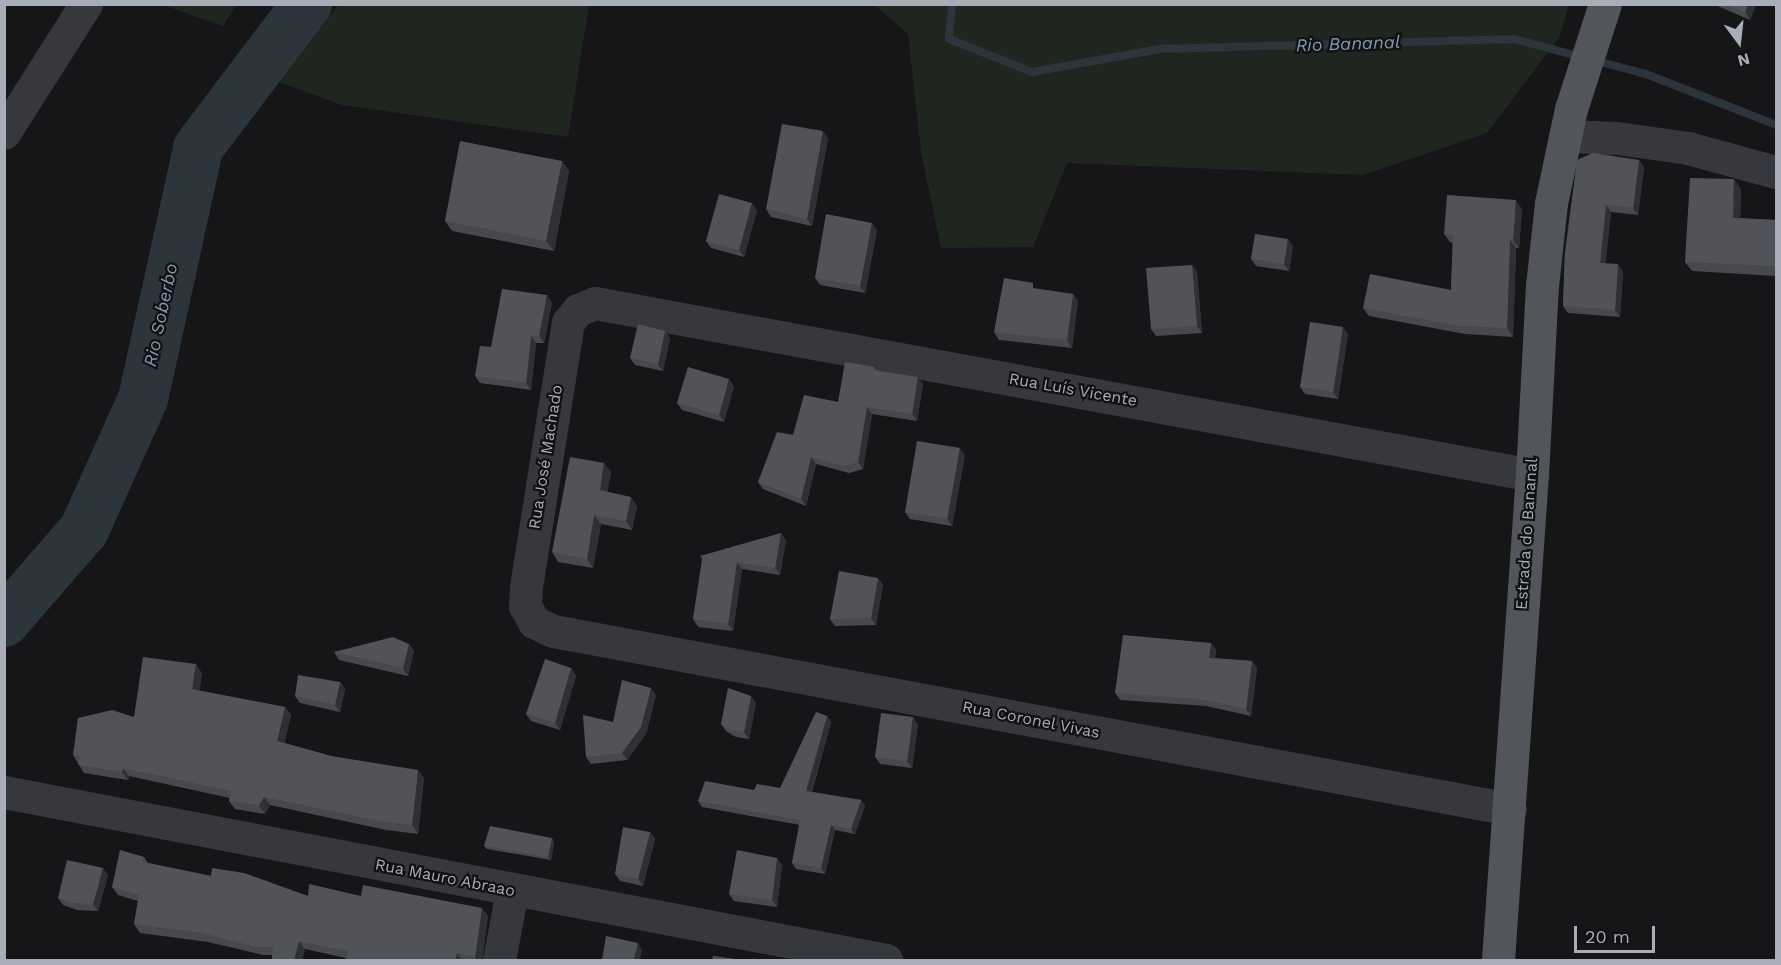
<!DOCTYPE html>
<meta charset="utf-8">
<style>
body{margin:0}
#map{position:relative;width:1781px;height:965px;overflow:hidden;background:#161618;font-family:"Work Sans",sans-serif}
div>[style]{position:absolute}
.green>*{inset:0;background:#1e261f}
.stream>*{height:8px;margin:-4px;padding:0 4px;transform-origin:4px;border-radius:4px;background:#2c353c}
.river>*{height:50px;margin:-25px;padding:0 25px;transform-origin:25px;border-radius:25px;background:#2c353c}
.minor>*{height:33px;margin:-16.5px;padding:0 16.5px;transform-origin:16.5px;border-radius:16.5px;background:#37383d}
.major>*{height:33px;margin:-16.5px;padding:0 16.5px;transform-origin:16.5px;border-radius:16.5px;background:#53555c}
.wall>*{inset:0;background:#47494d}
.shaded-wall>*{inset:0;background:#2f3033}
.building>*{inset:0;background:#525359}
span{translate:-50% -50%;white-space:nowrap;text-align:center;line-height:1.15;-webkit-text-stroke:4.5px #111113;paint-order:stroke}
.street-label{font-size:16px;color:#a8adb8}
.water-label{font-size:18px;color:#7f9bb3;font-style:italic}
.frame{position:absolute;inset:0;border:6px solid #a8adb8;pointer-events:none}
.north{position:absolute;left:1709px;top:12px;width:60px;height:60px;-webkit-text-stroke:4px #111113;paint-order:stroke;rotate:165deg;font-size:16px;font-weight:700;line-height:24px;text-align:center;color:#a8adb8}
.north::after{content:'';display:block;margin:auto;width:21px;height:27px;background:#a8adb8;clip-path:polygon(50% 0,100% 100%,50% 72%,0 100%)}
.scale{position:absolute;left:1574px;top:926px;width:81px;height:27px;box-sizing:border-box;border:3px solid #a8adb8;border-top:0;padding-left:8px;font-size:18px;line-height:21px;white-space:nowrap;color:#a8adb8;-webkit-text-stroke:4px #111113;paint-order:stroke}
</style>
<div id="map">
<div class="green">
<i style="clip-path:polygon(163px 5px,236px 5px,223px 26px)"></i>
<i style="clip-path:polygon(338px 5px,589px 5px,568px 137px,342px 105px,276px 81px)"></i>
<i style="clip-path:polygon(875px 5px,1569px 5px,1560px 36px,1487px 133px,1363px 175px,1067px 163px,1033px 247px,941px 248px,921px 152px,908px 34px)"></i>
</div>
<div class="stream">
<i style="left:952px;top:4px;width:35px;rotate:95deg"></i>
<i style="left:949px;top:39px;width:89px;rotate:21.7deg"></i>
<i style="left:1032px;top:72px;width:130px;rotate:-10.2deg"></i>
<i style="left:1160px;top:49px;width:354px;rotate:-1.6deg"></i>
<i style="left:1514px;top:39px;width:69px;rotate:15deg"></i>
<i style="left:1593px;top:60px;width:55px;rotate:14.8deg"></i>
<i style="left:1646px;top:74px;width:140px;rotate:21.4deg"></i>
</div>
<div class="river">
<i style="left:4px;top:622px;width:122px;rotate:-49deg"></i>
<i style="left:84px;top:530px;width:144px;rotate:-65.8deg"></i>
<i style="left:143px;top:399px;width:257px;rotate:-77.6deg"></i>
<i style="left:198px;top:148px;width:181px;rotate:-52.9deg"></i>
</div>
<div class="minor">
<i style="left:4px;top:133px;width:153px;rotate:-57.6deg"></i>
<i style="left:1565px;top:136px;width:52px;rotate:2.2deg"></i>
<i style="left:1617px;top:138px;width:72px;rotate:8deg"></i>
<i style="left:1688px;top:148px;width:91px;rotate:15.3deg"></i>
<i style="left:4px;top:792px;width:898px;rotate:10.78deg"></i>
<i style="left:1510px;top:809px;width:973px;rotate:-169.46deg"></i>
<i style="left:553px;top:631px;width:21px;rotate:-155deg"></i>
<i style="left:534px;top:622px;width:18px;rotate:-119deg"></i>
<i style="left:525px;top:606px;width:19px;rotate:-87deg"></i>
<i style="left:526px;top:587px;width:268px;rotate:-81deg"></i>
<i style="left:568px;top:322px;width:16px;rotate:-50deg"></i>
<i style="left:578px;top:310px;width:18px;rotate:-22deg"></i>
<i style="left:595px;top:303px;width:953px;rotate:10.4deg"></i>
<i style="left:499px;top:960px;width:70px;rotate:-79.3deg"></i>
</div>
<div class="major">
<i style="left:1498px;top:960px;width:486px;rotate:-86deg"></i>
<i style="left:1532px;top:475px;width:189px;rotate:-87deg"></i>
<i style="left:1542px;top:286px;width:83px;rotate:-83.8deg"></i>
<i style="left:1551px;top:203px;width:96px;rotate:-78deg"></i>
<i style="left:1571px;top:109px;width:110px;rotate:-72.1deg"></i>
</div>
<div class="wall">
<i style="clip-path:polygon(1713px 4px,1756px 4px,1750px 20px)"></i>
<i style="clip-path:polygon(828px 138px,812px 226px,771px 217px,766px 209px)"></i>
<i style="clip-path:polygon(1639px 160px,1644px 167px,1638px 215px,1611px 212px,1605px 264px,1623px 272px,1620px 317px,1568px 313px,1563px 306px,1565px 252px)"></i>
<i style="clip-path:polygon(562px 161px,569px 171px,554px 251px,452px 231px,445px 221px)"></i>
<i style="clip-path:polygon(1741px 189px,1740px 218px,1776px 220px,1776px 276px,1692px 271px,1685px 262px)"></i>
<i style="clip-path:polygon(1522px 209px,1519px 248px,1516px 248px,1513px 337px,1465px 334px,1369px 316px,1363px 308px,1451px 290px,1453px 243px,1450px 242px,1444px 234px)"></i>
<i style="clip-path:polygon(757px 210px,744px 257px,711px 248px,706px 241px)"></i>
<i style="clip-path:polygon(877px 230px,865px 293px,820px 285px,815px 278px)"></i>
<i style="clip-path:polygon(1293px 246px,1289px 271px,1256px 266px,1251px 259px)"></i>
<i style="clip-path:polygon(1192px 265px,1197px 272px,1202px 333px,1156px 336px,1151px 329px)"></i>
<i style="clip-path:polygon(1038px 289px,1073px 294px,1078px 301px,1072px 348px,999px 340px,994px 332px)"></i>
<i style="clip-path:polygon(552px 302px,544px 343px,536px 343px,531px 390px,480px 383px,475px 376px,491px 347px)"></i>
<i style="clip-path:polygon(665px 331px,670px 338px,663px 371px,635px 365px,630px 358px)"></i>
<i style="clip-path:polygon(1348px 334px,1338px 399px,1305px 394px,1300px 387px)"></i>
<i style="clip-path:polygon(874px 367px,876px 370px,923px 384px,917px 421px,872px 414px,863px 469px,849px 473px,816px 464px,806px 506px,763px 489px,758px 482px,793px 435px,838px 402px)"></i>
<i style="clip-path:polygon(734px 386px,724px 422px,682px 410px,677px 403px)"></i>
<i style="clip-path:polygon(965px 455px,952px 526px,910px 519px,905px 512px)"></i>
<i style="clip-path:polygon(611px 472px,607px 492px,637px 506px,632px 530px,601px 524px,593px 568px,558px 562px,552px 552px)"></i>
<i style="clip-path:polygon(786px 540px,780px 575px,742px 569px,733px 631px,698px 627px,693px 619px,702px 559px,700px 556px)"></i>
<i style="clip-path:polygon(878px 578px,883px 585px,876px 625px,835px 626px,830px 619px)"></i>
<i style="clip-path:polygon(1211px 643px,1216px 650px,1215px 658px,1252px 661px,1257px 668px,1251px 716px,1206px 706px,1120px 700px,1115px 693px)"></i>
<i style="clip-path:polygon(409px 644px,414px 651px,408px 676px,339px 660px,334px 652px)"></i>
<i style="clip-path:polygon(571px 668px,576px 676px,560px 730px,531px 721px,526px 714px)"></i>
<i style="clip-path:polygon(202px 673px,199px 691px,285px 707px,291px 715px,284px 743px,331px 756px,424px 778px,418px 834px,386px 830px,270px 805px,265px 814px,235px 809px,229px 801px,230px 798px,129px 776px,128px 780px,84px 773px,73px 755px,134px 717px)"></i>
<i style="clip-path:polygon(340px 682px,345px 689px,340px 712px,300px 703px,295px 696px)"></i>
<i style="clip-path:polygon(656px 695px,646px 734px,627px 760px,591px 764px,586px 757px,613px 722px)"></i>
<i style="clip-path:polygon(751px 696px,756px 703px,749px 739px,736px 737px,726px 731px,721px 724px)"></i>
<i style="clip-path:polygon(827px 716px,831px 722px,812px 792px,861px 800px,865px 806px,855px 834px,835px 830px,825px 874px,796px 869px,792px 863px,800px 825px,702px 807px,698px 801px,754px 790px,780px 788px)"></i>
<i style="clip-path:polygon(918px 724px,912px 768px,880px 764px,875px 757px)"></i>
<i style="clip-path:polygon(650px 832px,655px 839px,643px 886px,620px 881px,615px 874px)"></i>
<i style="clip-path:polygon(552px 838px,554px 842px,551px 860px,487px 849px,484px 846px)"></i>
<i style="clip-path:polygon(144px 857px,148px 863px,308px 896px,361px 896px,488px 916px,482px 960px,346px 960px,346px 958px,305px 949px,302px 960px,272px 960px,272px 955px,263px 955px,208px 942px,140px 933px,134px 924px,138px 901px,118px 895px,112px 887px)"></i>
<i style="clip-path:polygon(777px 858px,782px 865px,777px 907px,734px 901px,729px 894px)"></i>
<i style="clip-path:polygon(108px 875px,98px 911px,77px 910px,63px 905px,58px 898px)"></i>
</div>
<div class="shaded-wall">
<i style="clip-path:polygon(1748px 4px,1756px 4px,1750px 20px,1745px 12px)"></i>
<i style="clip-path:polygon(823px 131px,828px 138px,812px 226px,807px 219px)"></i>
<i style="clip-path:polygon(1639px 160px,1644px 167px,1638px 215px,1633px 208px)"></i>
<i style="clip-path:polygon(562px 161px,569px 171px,554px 251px,546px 241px)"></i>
<i style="clip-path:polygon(1734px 179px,1741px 189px,1740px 227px,1733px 218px)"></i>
<i style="clip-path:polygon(1516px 200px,1522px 209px,1519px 248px,1513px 240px)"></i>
<i style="clip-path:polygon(752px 203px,757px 210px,744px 257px,739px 250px)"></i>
<i style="clip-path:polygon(1606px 205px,1611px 212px,1605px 270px,1600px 263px)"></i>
<i style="clip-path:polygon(872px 223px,877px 230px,865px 293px,860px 286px)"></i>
<i style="clip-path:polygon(1288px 239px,1293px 246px,1289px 271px,1284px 264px)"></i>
<i style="clip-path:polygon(1510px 240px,1516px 248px,1513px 337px,1507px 328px)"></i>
<i style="clip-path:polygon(1618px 264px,1623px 272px,1620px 317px,1615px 310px)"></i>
<i style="clip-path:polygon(1192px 265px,1197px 272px,1202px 333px,1197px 326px)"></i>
<i style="clip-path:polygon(1073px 294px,1078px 301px,1072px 348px,1067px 340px)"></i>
<i style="clip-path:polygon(547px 295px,552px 302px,544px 343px,539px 336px)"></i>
<i style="clip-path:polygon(1343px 327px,1348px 334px,1338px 399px,1333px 392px)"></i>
<i style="clip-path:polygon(665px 331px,670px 338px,663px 371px,658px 364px)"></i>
<i style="clip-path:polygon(531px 336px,536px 343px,531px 390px,526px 383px)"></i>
<i style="clip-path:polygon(918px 377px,923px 384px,917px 421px,912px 414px)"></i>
<i style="clip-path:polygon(729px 379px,734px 386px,724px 422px,719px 415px)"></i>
<i style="clip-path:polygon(867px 407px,872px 414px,863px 469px,858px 462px)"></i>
<i style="clip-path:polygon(960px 448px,965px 455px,952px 526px,947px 519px)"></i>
<i style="clip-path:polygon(811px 457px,816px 464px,806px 506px,801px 499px)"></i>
<i style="clip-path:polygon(604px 463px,611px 472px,606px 499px,600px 490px)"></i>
<i style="clip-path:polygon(631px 497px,637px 506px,632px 530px,626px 521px)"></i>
<i style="clip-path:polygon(594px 515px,601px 524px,593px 568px,587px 559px)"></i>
<i style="clip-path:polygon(781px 533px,786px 540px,780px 575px,775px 568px)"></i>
<i style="clip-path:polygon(737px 562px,742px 569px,733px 631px,728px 624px)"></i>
<i style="clip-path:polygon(878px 578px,883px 585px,876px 625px,871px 618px)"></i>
<i style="clip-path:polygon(1211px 643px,1216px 650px,1214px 665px,1209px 658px)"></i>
<i style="clip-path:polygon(409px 644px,414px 651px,408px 676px,403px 668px)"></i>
<i style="clip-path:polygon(1252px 661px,1257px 668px,1251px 716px,1246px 709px)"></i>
<i style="clip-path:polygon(196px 664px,202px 673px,198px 698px,192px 689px)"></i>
<i style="clip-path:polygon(571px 668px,576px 676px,560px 730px,555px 723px)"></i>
<i style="clip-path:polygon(340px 682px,345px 689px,340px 712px,335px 705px)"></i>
<i style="clip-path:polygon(651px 688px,656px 695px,646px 734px,627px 760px,622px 753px)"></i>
<i style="clip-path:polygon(751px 696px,756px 703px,749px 739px,744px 732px)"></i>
<i style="clip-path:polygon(285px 707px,291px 715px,283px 750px,277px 741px)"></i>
<i style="clip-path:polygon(827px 716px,831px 722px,810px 797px,806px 791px)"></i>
<i style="clip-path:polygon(913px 717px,918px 724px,912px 768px,907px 761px)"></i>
<i style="clip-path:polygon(123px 768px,129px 776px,128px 780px,122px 772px)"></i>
<i style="clip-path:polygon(418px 770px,424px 778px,418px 834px,412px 825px)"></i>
<i style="clip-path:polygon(264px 797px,270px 805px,265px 814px,259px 805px)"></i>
<i style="clip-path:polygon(861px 800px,865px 806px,855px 834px,851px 829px)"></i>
<i style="clip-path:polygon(831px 825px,835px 830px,825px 874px,821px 868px)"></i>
<i style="clip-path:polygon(650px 832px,655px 839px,643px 886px,638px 879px)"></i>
<i style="clip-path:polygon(552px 838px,554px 842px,551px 860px,548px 857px)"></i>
<i style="clip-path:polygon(777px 858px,782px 865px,777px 907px,772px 900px)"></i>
<i style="clip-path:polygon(103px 868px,108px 875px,98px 911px,93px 904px)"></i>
<i style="clip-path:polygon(482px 908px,488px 916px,482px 960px,477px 960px,475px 957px)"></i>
<i style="clip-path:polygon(299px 941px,305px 949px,302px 960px,294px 960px)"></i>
<i style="clip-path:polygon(638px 943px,642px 950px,640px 960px,634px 960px)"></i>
<i style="clip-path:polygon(457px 953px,462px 960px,455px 960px)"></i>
</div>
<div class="building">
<i style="clip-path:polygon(1725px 4px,1748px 4px,1745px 12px)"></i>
<i style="clip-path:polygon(782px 124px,823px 131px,807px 219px,766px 209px)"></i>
<i style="clip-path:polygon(460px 141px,562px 161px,546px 241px,445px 221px)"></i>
<i style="clip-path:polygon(1593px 153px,1639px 160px,1633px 208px,1606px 205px,1600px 263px,1618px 264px,1615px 310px,1563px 306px,1565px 252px,1577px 160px)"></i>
<i style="clip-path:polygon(1690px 178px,1734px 179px,1733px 218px,1776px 220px,1775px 266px,1685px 262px)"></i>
<i style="clip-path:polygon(719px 194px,752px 203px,739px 250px,706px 241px)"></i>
<i style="clip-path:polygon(1447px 195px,1516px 200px,1513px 240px,1510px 240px,1507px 328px,1459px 326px,1363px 308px,1370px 274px,1451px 290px,1453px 235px,1444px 234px)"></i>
<i style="clip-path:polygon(826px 214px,872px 223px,860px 286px,815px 278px)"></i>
<i style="clip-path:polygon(1255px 234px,1288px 239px,1284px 264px,1251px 259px)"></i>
<i style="clip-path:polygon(1192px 265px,1197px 326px,1151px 329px,1146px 268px)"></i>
<i style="clip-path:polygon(1004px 278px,1033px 283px,1033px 288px,1073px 294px,1067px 340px,994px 332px)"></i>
<i style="clip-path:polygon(502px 289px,547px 295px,539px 336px,531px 336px,526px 383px,475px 376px,480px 346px,491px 347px)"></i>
<i style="clip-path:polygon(1310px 322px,1343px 327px,1333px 392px,1300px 387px)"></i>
<i style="clip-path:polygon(638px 324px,665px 331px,658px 364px,630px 358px)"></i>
<i style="clip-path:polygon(845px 362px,874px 367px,873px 370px,918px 377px,912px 414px,867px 407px,858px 462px,844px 466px,811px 457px,801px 499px,758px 482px,777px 432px,793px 435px,804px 395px,838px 402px)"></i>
<i style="clip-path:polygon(688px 367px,729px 379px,719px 415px,677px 403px)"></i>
<i style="clip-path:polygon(917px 441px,960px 448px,947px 519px,905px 512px)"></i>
<i style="clip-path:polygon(570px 457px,604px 463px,600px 490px,631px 497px,626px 521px,594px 515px,587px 559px,552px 552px)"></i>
<i style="clip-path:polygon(781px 533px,775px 568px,737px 562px,728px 624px,693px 619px,703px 556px,700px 556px)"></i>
<i style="clip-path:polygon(839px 571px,878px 578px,871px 618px,830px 619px)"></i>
<i style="clip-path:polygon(1123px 635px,1211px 643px,1209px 658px,1252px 661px,1246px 709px,1201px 699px,1115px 693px)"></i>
<i style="clip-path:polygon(393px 637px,409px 644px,403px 668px,334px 652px)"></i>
<i style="clip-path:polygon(143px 657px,196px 664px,192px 689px,285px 707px,277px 741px,331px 756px,418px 770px,412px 825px,380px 821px,264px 797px,259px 805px,229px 801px,231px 791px,123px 768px,122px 772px,78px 765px,80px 757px,73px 755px,78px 718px,112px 710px,134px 717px)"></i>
<i style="clip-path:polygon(545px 659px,571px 668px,555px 723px,526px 714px)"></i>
<i style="clip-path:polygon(298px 675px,340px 682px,335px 705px,295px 696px)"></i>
<i style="clip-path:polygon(622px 680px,651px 688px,641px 727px,622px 753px,586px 757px,583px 715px,613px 722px)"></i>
<i style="clip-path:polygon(728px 688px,751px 696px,744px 732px,731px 730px,721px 724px)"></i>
<i style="clip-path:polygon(816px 712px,827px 716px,806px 791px,861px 800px,851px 829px,831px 825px,821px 868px,792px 863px,800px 820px,698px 801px,705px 781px,754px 790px,757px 784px,780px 788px)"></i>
<i style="clip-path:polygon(881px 713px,913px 717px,907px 761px,875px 757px)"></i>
<i style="clip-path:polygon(490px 826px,552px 838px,548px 857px,484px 846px)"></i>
<i style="clip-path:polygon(623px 827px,650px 832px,638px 879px,615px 874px)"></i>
<i style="clip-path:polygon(120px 850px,144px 857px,143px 862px,211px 876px,212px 868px,244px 873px,308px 896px,309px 884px,361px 896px,363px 885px,482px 908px,475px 957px,457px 953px,455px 960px,346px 960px,348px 951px,299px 941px,294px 960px,272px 960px,273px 947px,257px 947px,202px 933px,134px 924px,139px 895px,112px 887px)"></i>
<i style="clip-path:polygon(737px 850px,777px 858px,772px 900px,729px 894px)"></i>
<i style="clip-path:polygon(67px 860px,103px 868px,93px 904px,72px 903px,58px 898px)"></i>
<i style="clip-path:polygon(606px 936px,638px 943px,634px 960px,602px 960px)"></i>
<i style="clip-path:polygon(713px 956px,743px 960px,712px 960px)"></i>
</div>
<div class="street-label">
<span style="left:1073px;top:390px;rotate:10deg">Rua Luís Vicente</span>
<span style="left:546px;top:457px;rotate:-81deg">Rua José Machado</span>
<span style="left:1527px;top:534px;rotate:-86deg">Estrada do Bananal</span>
<span style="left:1031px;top:720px;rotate:11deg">Rua Coronel Vivas</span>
<span style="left:445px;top:878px;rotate:11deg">Rua Mauro Abraao</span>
</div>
<div class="water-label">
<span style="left:1348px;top:44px;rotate:-2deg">Rio Bananal</span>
<span style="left:161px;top:315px;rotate:-78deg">Rio Soberbo</span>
</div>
<div class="frame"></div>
<div class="north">N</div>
<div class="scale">20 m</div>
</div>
